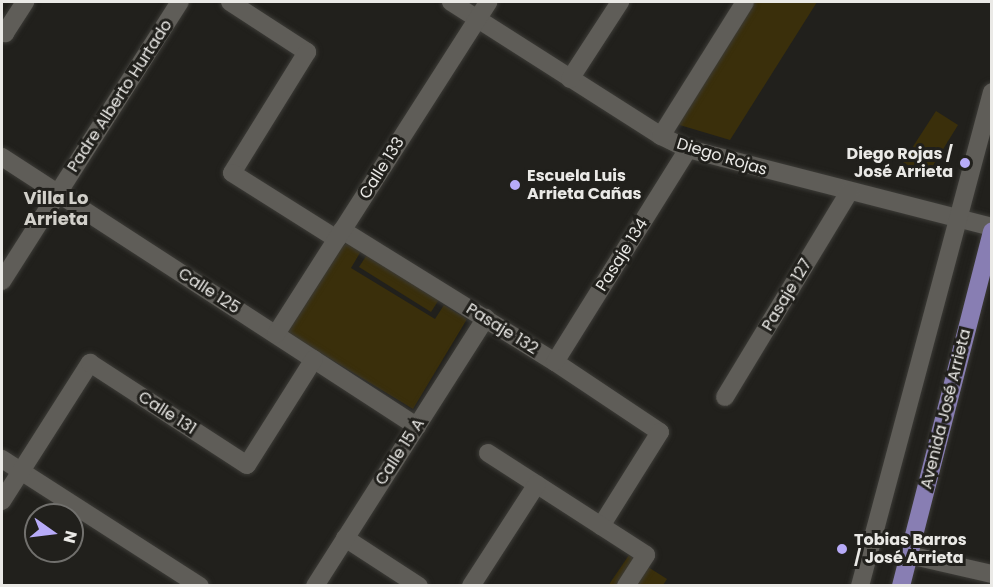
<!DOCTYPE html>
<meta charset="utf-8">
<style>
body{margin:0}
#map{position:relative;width:993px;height:587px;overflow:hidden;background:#21201c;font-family:Poppins,sans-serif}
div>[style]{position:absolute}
.green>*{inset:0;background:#3a2f0b}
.roads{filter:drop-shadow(0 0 2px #3c3b37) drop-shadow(0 0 2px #3c3b37)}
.minor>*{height:18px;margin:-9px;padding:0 9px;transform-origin:9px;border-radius:9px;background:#5f5d58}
.major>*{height:18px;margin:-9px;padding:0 9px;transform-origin:9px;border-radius:9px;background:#887eb3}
.dots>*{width:16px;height:16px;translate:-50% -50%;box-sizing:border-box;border:3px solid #21201c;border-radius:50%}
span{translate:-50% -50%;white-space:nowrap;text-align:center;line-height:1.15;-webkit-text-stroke:6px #21201c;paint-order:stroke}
.street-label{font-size:16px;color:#eae9e6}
.poi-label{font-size:16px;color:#eae9e6;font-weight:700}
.right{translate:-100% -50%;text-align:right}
.left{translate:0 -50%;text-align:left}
.neighbourhood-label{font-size:18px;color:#d2d0ca;font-weight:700}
.frame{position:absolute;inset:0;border:3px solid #eae9e6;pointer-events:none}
.north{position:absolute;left:24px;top:503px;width:60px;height:60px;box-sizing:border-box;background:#21201c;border:2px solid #71706d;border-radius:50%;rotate:104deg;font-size:16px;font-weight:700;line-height:24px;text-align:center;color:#eae9e6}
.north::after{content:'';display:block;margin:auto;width:21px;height:27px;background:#b7abf8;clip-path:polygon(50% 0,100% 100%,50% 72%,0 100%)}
</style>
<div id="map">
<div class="green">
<i style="clip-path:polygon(750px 2px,817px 2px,730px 140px,673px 123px)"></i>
<i style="clip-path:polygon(936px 111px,958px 125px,926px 177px,903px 162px)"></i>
<i style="clip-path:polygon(343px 239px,361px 251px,351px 268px,435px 319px,444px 305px,467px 319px,413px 409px,286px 332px)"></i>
<i style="clip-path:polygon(368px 253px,440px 298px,431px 312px,359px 267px)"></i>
<i style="clip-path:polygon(629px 555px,667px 579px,663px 585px,608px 586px)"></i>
</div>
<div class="roads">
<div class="minor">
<i style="left:230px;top:2px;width:92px;rotate:33deg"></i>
<i style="left:307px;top:52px;width:142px;rotate:121.8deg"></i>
<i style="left:232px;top:173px;width:124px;rotate:32.2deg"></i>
<i style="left:451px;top:2px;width:249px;rotate:32.5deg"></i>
<i style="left:661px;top:136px;width:30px;rotate:26deg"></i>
<i style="left:688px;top:149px;width:314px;rotate:14.4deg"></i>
<i style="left:2px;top:31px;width:4px;rotate:34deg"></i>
<i style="left:5px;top:33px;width:37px;rotate:-57deg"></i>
<i style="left:570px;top:79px;width:92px;rotate:-57deg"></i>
<i style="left:661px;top:136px;width:158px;rotate:-57.9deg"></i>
<i style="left:2px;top:157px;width:495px;rotate:33deg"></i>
<i style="left:342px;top:230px;width:251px;rotate:31.8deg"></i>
<i style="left:555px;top:362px;width:126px;rotate:33.7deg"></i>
<i style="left:660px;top:432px;width:111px;rotate:122.1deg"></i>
<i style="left:2px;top:281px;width:331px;rotate:-57.5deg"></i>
<i style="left:276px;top:334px;width:394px;rotate:-57.4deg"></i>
<i style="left:555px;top:362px;width:251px;rotate:-58deg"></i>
<i style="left:725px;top:397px;width:240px;rotate:-58.8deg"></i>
<i style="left:488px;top:453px;width:188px;rotate:32.8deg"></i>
<i style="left:646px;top:555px;width:37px;rotate:123deg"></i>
<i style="left:2px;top:459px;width:235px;rotate:32.7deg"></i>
<i style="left:2px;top:501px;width:164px;rotate:-57.5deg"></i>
<i style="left:90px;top:363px;width:187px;rotate:33deg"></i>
<i style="left:247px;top:465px;width:125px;rotate:-57.7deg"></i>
<i style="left:345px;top:538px;width:88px;rotate:33deg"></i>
<i style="left:909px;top:555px;width:85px;rotate:12.9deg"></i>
<i style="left:315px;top:586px;width:318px;rotate:-57.5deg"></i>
<i style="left:471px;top:586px;width:121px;rotate:-57.1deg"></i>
<i style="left:860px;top:586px;width:511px;rotate:-75.04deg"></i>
</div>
<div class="major">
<i style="left:901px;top:586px;width:366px;rotate:-75.6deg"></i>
</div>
</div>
<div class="dots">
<i style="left:965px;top:163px;background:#b7abf8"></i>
<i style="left:515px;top:185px;background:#b7abf8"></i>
<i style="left:842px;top:549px;background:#b7abf8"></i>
</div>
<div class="street-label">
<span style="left:120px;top:96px;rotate:-57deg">Padre Alberto Hurtado</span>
<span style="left:722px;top:157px;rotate:17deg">Diego Rojas</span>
<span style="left:382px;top:168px;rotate:-58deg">Calle 133</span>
<span style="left:622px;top:255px;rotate:-58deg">Pasaje 134</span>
<span style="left:209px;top:291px;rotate:33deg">Calle 125</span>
<span style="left:787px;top:295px;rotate:-59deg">Pasaje 127</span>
<span style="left:502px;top:329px;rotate:32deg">Pasaje 132</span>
<span style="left:946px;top:409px;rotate:-76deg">Avenida José Arrieta</span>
<span style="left:167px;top:413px;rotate:33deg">Calle 131</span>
<span style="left:400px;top:452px;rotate:-57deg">Calle 15 A</span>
</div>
<div class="poi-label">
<span class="right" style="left:953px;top:163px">Diego Rojas /<br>José Arrieta</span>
<span class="left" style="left:527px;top:185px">Escuela Luis<br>Arrieta Cañas</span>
<span class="left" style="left:854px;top:549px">Tobias Barros<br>/ José Arrieta</span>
</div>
<div class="neighbourhood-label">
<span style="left:56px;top:209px">Villa Lo<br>Arrieta</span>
</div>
<div class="frame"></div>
<div class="north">N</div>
</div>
